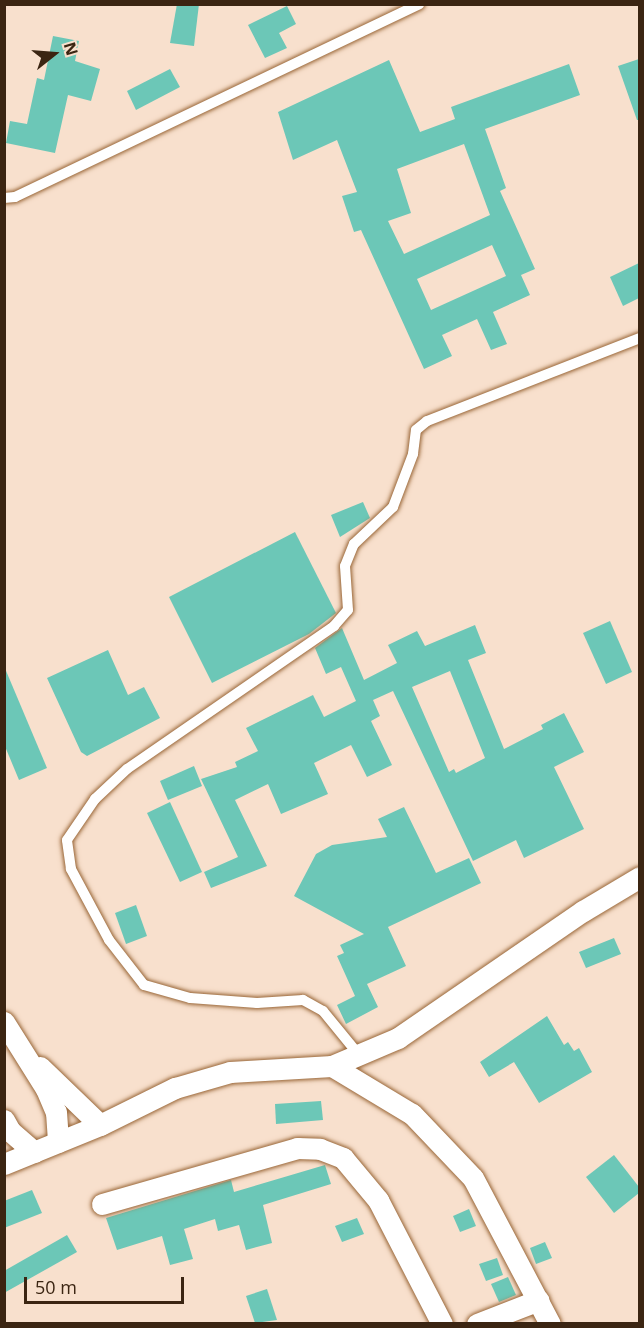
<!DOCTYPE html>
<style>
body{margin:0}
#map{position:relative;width:644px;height:1328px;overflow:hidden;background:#f8e0cd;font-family:"Open Sans",sans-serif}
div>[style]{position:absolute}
.building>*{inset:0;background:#6cc7b7}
.roads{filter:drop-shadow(0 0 2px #996637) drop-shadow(0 0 2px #996637)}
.service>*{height:10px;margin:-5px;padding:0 5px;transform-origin:5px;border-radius:5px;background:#fff}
.minor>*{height:21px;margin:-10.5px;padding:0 10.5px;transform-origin:10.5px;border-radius:10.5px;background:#fff}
span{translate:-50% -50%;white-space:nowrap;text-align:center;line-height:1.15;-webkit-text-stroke:4.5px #f8e0cd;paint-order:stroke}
.frame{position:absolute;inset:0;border:6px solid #3b2512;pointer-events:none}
.north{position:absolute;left:24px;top:24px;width:60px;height:60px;-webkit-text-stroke:4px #f8e0cd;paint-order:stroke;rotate:73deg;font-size:16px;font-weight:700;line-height:24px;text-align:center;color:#3b2512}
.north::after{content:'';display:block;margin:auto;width:21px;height:27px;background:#3b2512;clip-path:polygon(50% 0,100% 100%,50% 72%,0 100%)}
.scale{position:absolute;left:24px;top:1277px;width:160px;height:27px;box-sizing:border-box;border:3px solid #3b2512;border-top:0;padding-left:8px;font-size:18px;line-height:21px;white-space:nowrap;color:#3b2512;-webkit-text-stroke:4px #f8e0cd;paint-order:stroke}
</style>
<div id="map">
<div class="building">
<i style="clip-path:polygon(177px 4px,199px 4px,194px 46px,170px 43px)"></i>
<i style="clip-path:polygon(287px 6px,296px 24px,279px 33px,287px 48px,265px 58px,248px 25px)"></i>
<i style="clip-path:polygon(53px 36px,79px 41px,75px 61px,100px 69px,91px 101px,68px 95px,55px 153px,6px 143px,10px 121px,27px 124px,37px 78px,44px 80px)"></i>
<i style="clip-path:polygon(639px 59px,639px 120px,637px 120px,618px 66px)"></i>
<i style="clip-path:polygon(evenodd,389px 60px,420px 132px,455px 119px,451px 107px,569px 64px,580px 95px,485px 129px,506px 188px,500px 191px,535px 269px,521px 275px,530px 295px,493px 312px,507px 344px,491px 350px,477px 319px,442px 335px,452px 356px,424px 369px,361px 230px,354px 232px,342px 196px,357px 192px,337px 140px,293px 160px,278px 112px,389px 60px,464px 144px,490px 215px,404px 254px,388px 221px,411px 213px,397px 169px,464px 144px,389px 60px,492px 245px,506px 276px,431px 310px,417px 279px,492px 245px)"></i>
<i style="clip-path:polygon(170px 69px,180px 87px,136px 110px,127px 91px)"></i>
<i style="clip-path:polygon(639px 263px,639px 298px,623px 306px,610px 277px)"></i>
<i style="clip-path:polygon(363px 502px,370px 518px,340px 537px,331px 515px)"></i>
<i style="clip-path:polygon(295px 532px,336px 613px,309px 634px,212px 683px,169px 597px)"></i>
<i style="clip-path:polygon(610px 621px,632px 672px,606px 684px,583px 633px)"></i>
<i style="clip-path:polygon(evenodd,475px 625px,486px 653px,468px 660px,504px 749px,543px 729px,541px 725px,564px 713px,584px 752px,554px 767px,584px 829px,524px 858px,516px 840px,473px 861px,393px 691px,373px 700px,380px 716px,371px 721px,392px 765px,367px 777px,351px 745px,314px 763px,328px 794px,281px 814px,268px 784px,235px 800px,267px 866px,211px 888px,204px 872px,238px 857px,201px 779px,237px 767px,235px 762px,258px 751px,246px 728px,313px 695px,324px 717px,356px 701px,341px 667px,326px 674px,315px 648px,342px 628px,364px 680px,397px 663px,388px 645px,417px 631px,425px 646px,475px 625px,450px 671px,485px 758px,456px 773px,454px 769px,449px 772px,412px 687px,450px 671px)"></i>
<i style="clip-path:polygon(108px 650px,128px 695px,144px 687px,160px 718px,87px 756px,81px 752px,47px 678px)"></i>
<i style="clip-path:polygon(4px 666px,47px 768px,19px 780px,4px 744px)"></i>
<i style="clip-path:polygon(194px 766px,202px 786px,168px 800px,160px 781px)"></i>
<i style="clip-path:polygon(170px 802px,202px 872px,180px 882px,147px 813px)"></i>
<i style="clip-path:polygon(404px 807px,436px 873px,469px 858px,481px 883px,388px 927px,406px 966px,367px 984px,378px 1007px,346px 1024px,337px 1005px,355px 996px,337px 956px,344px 953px,340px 945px,364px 934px,294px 896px,316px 854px,332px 845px,387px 837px,378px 819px)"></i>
<i style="clip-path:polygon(136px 905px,147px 936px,126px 944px,115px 913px)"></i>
<i style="clip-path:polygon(614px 938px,621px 954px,586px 968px,579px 952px)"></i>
<i style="clip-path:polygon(547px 1016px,564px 1045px,568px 1042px,574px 1051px,579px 1048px,592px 1072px,539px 1103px,514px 1062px,489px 1077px,480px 1062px)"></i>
<i style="clip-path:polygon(321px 1101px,323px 1120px,276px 1124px,275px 1104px)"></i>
<i style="clip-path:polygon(614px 1155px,639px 1187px,639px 1193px,614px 1213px,586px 1177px)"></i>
<i style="clip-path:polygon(325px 1165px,331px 1184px,263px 1205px,272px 1243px,246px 1250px,239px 1225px,218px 1231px,215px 1219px,184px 1229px,193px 1259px,170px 1265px,162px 1236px,117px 1250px,106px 1218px,231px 1180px,234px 1192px)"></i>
<i style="clip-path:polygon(32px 1190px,42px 1213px,4px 1228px,4px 1201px)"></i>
<i style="clip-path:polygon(469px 1209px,476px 1226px,460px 1232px,453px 1216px)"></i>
<i style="clip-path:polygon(357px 1218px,364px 1234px,342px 1242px,335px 1226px)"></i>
<i style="clip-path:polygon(67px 1235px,77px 1252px,4px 1293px,4px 1271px)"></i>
<i style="clip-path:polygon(545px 1242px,552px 1258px,536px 1264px,530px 1248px)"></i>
<i style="clip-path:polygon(497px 1258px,503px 1275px,486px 1281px,479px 1264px)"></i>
<i style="clip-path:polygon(508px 1277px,516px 1295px,499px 1302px,491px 1284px)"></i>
<i style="clip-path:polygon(267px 1289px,277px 1320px,255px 1323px,246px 1296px)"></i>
</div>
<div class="roads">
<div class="service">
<i style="left:4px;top:198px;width:11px;rotate:-5deg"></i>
<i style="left:15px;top:197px;width:448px;rotate:-25.5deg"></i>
<i style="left:359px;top:1055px;width:57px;rotate:-129.3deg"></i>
<i style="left:323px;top:1011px;width:23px;rotate:-151deg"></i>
<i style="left:303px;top:1000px;width:46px;rotate:176.3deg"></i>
<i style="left:257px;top:1003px;width:67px;rotate:-175.7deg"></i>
<i style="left:190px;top:998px;width:48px;rotate:-164.2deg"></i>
<i style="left:144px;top:985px;width:57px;rotate:-127.9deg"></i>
<i style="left:109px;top:940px;width:81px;rotate:-118.2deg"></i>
<i style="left:71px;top:869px;width:29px;rotate:-98deg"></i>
<i style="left:67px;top:840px;width:50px;rotate:-55.7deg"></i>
<i style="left:95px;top:799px;width:44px;rotate:-43.2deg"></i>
<i style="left:127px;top:769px;width:252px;rotate:-34.6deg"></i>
<i style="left:334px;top:626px;width:21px;rotate:-49deg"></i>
<i style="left:348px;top:610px;width:44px;rotate:-93.9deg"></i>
<i style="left:345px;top:566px;width:24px;rotate:-68deg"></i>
<i style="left:354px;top:544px;width:54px;rotate:-43.5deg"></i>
<i style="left:393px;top:507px;width:57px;rotate:-69.3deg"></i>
<i style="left:413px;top:454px;width:24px;rotate:-83deg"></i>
<i style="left:416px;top:430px;width:14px;rotate:-39deg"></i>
<i style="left:427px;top:421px;width:229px;rotate:-21.3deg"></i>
</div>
<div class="minor">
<i style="left:4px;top:1022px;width:79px;rotate:57.9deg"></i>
<i style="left:46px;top:1089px;width:25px;rotate:67deg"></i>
<i style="left:56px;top:1112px;width:30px;rotate:86deg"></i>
<i style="left:332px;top:1066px;width:93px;rotate:31deg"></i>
<i style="left:412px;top:1114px;width:88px;rotate:46.4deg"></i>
<i style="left:473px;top:1178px;width:165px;rotate:62.2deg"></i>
<i style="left:40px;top:1067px;width:83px;rotate:44deg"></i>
<i style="left:4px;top:1120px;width:13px;rotate:61deg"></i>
<i style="left:10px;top:1131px;width:32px;rotate:41deg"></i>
<i style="left:4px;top:1164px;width:104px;rotate:-22.1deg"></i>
<i style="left:100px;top:1125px;width:84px;rotate:-26.3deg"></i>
<i style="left:175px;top:1088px;width:57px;rotate:-16.2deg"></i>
<i style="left:230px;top:1072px;width:102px;rotate:-3.4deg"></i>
<i style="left:332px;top:1066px;width:72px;rotate:-23deg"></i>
<i style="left:398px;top:1038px;width:224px;rotate:-34.5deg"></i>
<i style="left:583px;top:911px;width:66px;rotate:-30.8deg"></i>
<i style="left:102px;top:1204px;width:203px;rotate:-16deg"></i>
<i style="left:297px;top:1148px;width:23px;rotate:2deg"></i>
<i style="left:320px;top:1149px;width:25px;rotate:21deg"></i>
<i style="left:343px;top:1158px;width:55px;rotate:50.2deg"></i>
<i style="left:378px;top:1200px;width:140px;rotate:62.7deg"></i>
<i style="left:477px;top:1324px;width:66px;rotate:-21.2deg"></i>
</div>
</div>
<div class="frame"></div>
<div class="north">N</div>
<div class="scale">50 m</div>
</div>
